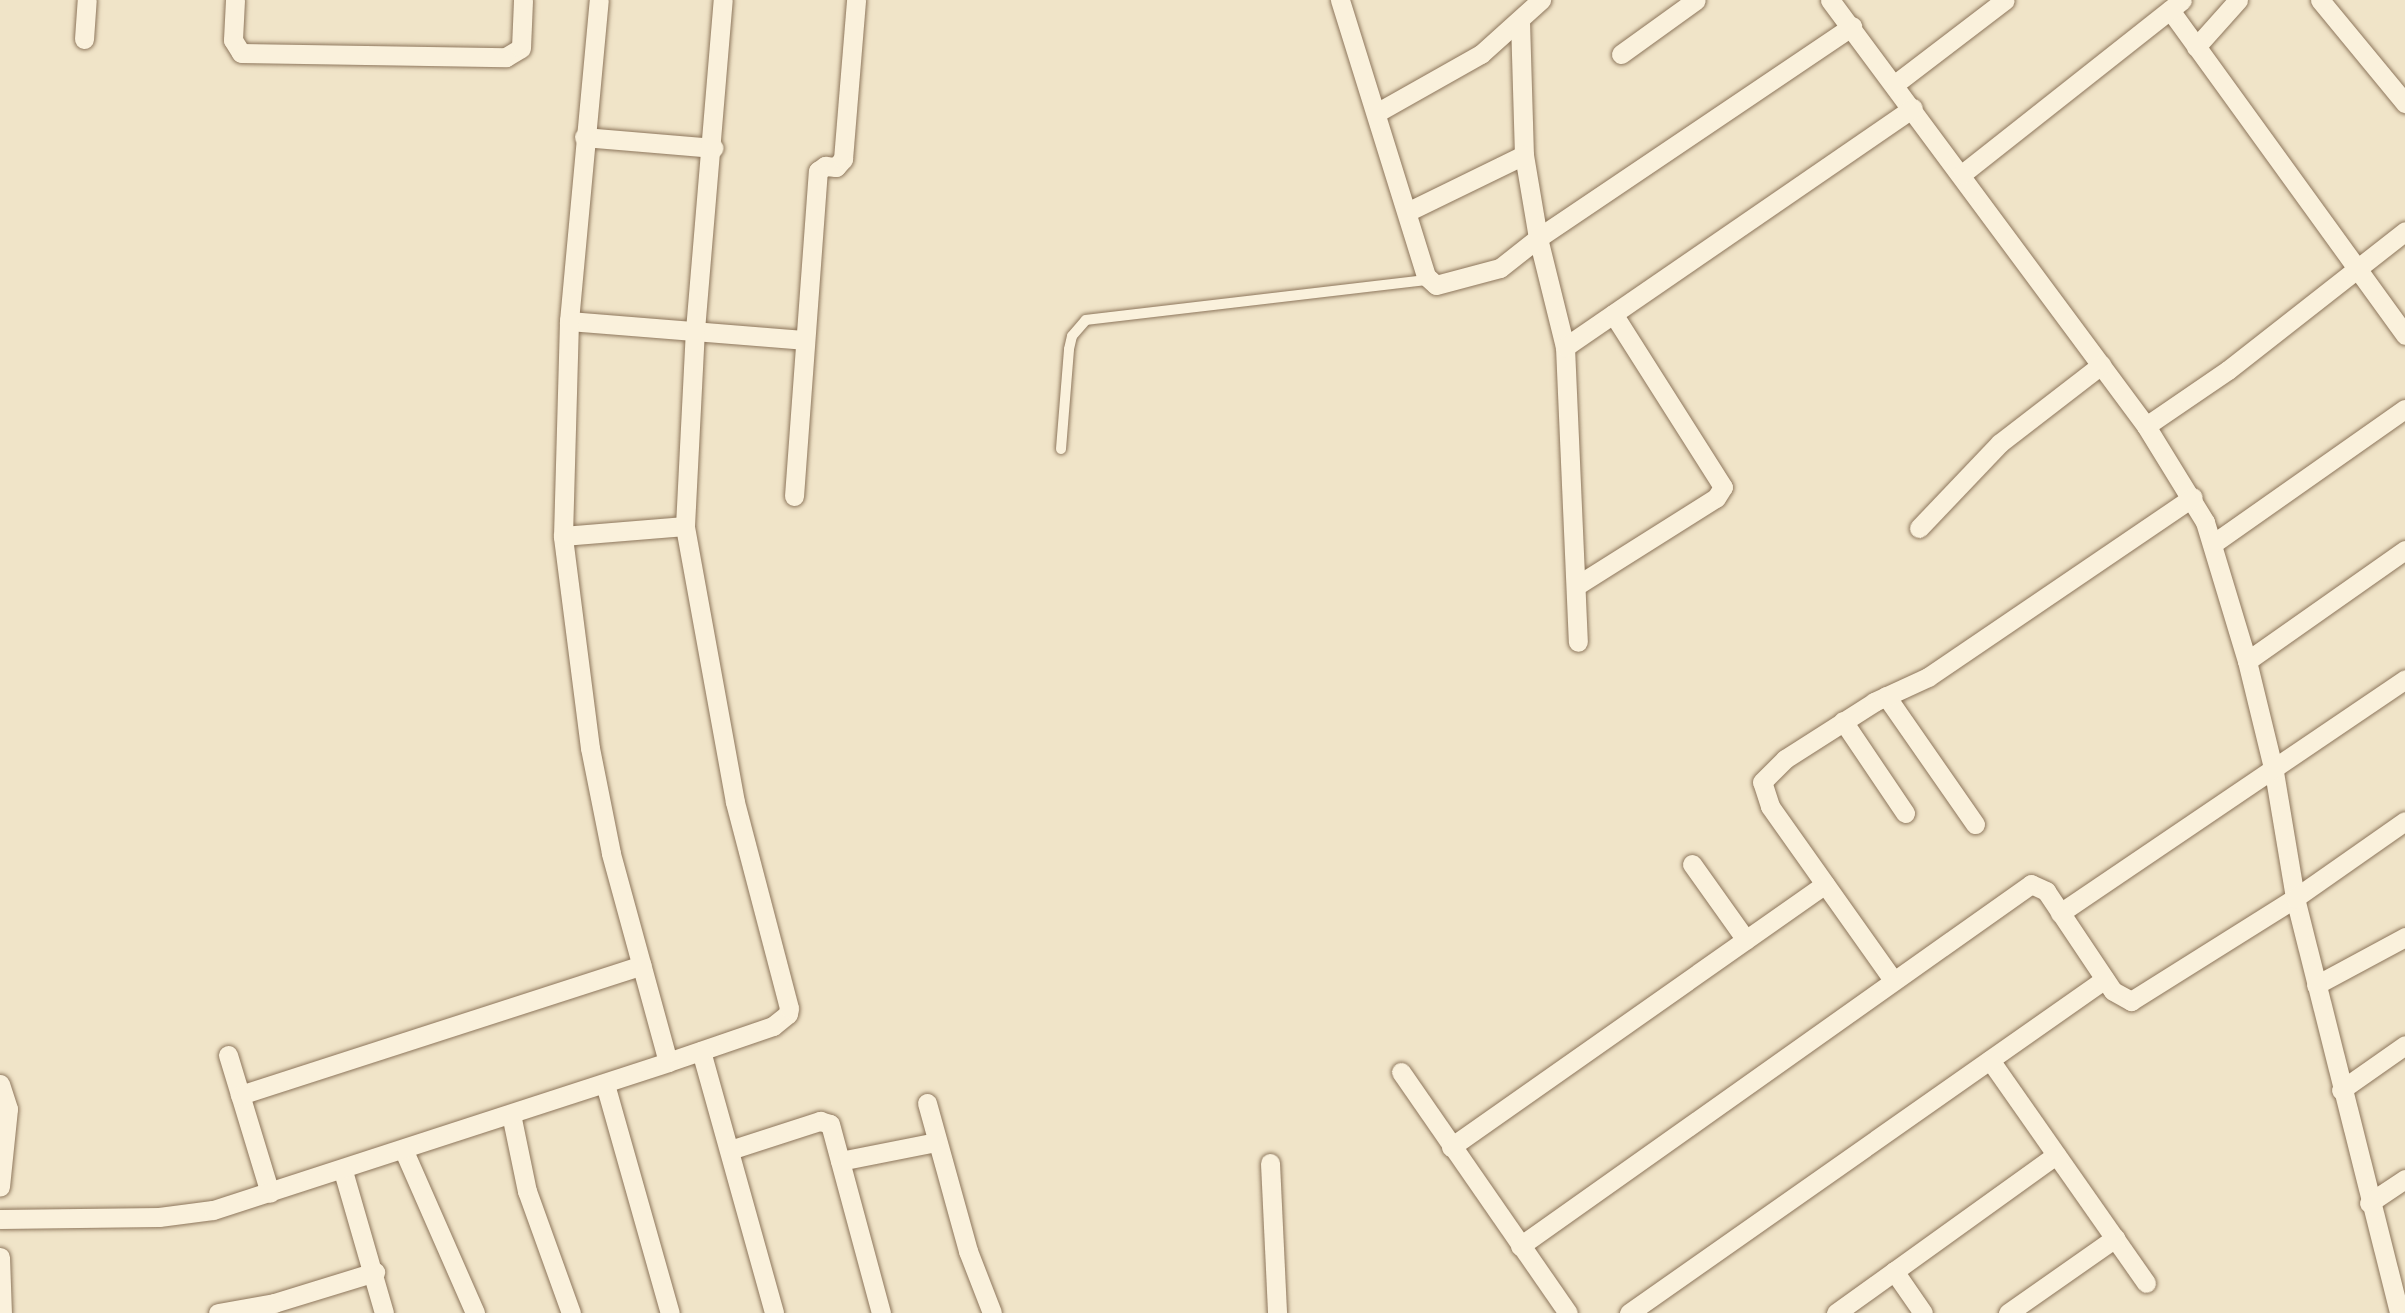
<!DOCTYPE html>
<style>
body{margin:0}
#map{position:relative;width:2405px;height:1313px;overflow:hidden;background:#f0e4c8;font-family:Merriweather,serif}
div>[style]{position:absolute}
.roads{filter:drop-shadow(0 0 2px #8d765c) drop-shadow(0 0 2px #8d765c)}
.lane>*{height:10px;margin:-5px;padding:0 5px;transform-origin:5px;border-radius:5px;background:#faf1dc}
.street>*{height:19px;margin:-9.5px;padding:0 9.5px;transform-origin:9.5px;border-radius:9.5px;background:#faf1dc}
span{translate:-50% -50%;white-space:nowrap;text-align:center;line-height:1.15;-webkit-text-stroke:5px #f7eed8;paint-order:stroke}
</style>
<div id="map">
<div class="roads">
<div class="lane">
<i style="left:1061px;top:449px;width:100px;rotate:-85.4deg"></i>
<i style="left:1069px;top:349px;width:13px;rotate:-77deg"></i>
<i style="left:1072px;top:336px;width:21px;rotate:-49deg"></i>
<i style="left:1086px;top:320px;width:344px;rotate:-6.7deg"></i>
</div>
<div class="street">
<i style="left:235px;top:0;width:40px;rotate:92.9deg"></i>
<i style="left:233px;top:40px;width:15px;rotate:58deg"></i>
<i style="left:241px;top:53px;width:265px;rotate:0.9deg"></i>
<i style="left:506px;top:57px;width:17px;rotate:-31deg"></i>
<i style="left:521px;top:48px;width:48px;rotate:-87.6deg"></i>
<i style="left:1340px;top:0;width:289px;rotate:72.7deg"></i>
<i style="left:1426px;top:276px;width:13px;rotate:42deg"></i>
<i style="left:1436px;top:285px;width:66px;rotate:-14.9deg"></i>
<i style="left:1500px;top:268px;width:48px;rotate:-38.3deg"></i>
<i style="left:1538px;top:238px;width:379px;rotate:-34deg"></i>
<i style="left:1830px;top:0;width:530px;rotate:53.43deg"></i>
<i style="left:2146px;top:426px;width:113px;rotate:58.4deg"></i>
<i style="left:2205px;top:522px;width:145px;rotate:73.2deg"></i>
<i style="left:2247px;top:661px;width:114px;rotate:76.3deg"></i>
<i style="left:2274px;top:772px;width:128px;rotate:80.5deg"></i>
<i style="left:2295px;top:898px;width:428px;rotate:75.9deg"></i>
<i style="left:2320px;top:0;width:134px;rotate:50.5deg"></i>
<i style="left:2170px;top:10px;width:401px;rotate:54.1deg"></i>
<i style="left:1520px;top:21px;width:134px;rotate:88.3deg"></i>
<i style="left:1524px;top:155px;width:84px;rotate:80.4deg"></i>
<i style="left:1538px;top:238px;width:112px;rotate:76.1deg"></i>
<i style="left:1565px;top:347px;width:295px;rotate:87.5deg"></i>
<i style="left:84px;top:39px;width:39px;rotate:-86deg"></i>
<i style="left:2196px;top:47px;width:63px;rotate:-48.2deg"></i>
<i style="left:1621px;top:54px;width:92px;rotate:-35.8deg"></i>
<i style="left:1895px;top:84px;width:138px;rotate:-37.4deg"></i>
<i style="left:1378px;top:112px;width:118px;rotate:-29.4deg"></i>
<i style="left:1481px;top:54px;width:81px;rotate:-42deg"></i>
<i style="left:584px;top:137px;width:130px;rotate:4.8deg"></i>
<i style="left:1962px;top:174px;width:280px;rotate:-38.3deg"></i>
<i style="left:1409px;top:211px;width:128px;rotate:-26deg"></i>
<i style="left:569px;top:321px;width:235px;rotate:4.6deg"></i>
<i style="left:1565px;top:347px;width:422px;rotate:-34.5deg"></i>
<i style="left:2146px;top:426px;width:99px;rotate:-34.3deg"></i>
<i style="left:2228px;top:370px;width:225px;rotate:-38.1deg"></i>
<i style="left:794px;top:496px;width:326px;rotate:-85.8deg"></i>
<i style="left:818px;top:171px;width:9px;rotate:-36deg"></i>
<i style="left:825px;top:166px;width:11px;rotate:5deg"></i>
<i style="left:836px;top:167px;width:11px;rotate:-49deg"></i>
<i style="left:843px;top:159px;width:160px;rotate:-85.3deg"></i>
<i style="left:1919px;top:528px;width:117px;rotate:-46.4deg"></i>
<i style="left:2000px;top:443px;width:128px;rotate:-37.7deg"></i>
<i style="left:563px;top:536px;width:122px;rotate:-4.7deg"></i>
<i style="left:2214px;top:543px;width:233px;rotate:-35.1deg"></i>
<i style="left:1576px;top:586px;width:165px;rotate:-32.2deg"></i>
<i style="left:1716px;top:498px;width:13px;rotate:-58deg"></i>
<i style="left:1723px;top:487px;width:205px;rotate:-122.4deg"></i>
<i style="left:2247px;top:661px;width:193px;rotate:-35.1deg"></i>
<i style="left:1886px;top:696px;width:156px;rotate:55.2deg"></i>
<i style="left:1843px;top:721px;width:111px;rotate:56deg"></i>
<i style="left:1692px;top:864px;width:93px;rotate:54.6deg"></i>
<i style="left:2060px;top:913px;width:417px;rotate:-34.1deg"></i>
<i style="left:1893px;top:980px;width:213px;rotate:-125.3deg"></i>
<i style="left:1770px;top:806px;width:25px;rotate:-108deg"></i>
<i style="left:1762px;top:782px;width:33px;rotate:-45deg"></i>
<i style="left:1785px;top:759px;width:106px;rotate:-32.6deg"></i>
<i style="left:1874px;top:702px;width:60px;rotate:-24.8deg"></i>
<i style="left:1928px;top:677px;width:320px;rotate:-34.2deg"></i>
<i style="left:2316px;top:985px;width:101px;rotate:-28.3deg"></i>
<i style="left:701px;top:1051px;width:272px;rotate:74.4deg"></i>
<i style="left:228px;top:1055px;width:144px;rotate:73.1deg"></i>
<i style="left:1990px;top:1060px;width:272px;rotate:55deg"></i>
<i style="left:668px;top:1062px;width:111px;rotate:-18.9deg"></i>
<i style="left:773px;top:1026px;width:19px;rotate:-39deg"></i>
<i style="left:788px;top:1014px;width:6px;rotate:-81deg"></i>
<i style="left:789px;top:1008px;width:213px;rotate:-104.7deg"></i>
<i style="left:735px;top:802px;width:280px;rotate:-100.3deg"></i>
<i style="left:685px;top:526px;width:196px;rotate:-87.1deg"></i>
<i style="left:695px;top:330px;width:331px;rotate:-85.2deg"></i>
<i style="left:1401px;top:1072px;width:293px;rotate:55.3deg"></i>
<i style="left:0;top:1084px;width:26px;rotate:72deg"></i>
<i style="left:8px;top:1109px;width:78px;rotate:95.9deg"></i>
<i style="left:605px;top:1084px;width:238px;rotate:74.2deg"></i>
<i style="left:2341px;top:1090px;width:78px;rotate:-35.1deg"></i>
<i style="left:240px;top:1095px;width:422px;rotate:-17.9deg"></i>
<i style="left:927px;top:1103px;width:154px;rotate:74.5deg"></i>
<i style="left:968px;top:1251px;width:66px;rotate:68.8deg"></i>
<i style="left:511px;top:1114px;width:79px;rotate:78.3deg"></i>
<i style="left:527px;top:1191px;width:130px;rotate:70.2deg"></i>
<i style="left:1451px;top:1147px;width:457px;rotate:-35.1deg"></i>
<i style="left:730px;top:1150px;width:95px;rotate:-17.9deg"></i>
<i style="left:820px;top:1121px;width:10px;rotate:17deg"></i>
<i style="left:830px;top:1124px;width:196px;rotate:74.9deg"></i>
<i style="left:404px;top:1151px;width:177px;rotate:66.3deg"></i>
<i style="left:840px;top:1161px;width:98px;rotate:-11.2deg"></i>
<i style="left:1270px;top:1163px;width:150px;rotate:87.3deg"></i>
<i style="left:343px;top:1171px;width:148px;rotate:73.9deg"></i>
<i style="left:2369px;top:1203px;width:43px;rotate:-33.7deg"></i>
<i style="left:0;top:1219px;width:159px;rotate:-0.7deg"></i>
<i style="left:159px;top:1217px;width:54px;rotate:-7.4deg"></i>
<i style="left:213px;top:1210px;width:478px;rotate:-18deg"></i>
<i style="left:668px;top:1062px;width:217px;rotate:-105.3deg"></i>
<i style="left:611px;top:853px;width:107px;rotate:-101.3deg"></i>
<i style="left:590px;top:748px;width:214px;rotate:-97.3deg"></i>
<i style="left:563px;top:536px;width:215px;rotate:-88.4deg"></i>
<i style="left:569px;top:321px;width:322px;rotate:-84.7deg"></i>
<i style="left:1520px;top:1246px;width:626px;rotate:-35.31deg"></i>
<i style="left:2031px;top:884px;width:17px;rotate:25deg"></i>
<i style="left:2046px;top:891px;width:120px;rotate:56.2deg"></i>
<i style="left:2113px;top:991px;width:21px;rotate:29deg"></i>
<i style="left:2131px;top:1001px;width:194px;rotate:-32.1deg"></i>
<i style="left:2295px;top:898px;width:134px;rotate:-35deg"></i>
<i style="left:0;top:1257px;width:56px;rotate:88deg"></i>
<i style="left:1894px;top:1271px;width:51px;rotate:55.4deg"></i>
<i style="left:218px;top:1313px;width:57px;rotate:-10.1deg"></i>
<i style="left:274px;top:1303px;width:106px;rotate:-17.1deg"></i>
<i style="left:1629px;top:1313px;width:581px;rotate:-35.06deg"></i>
<i style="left:1836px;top:1313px;width:271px;rotate:-35.7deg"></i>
<i style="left:2008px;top:1313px;width:131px;rotate:-35deg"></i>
</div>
</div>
</div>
